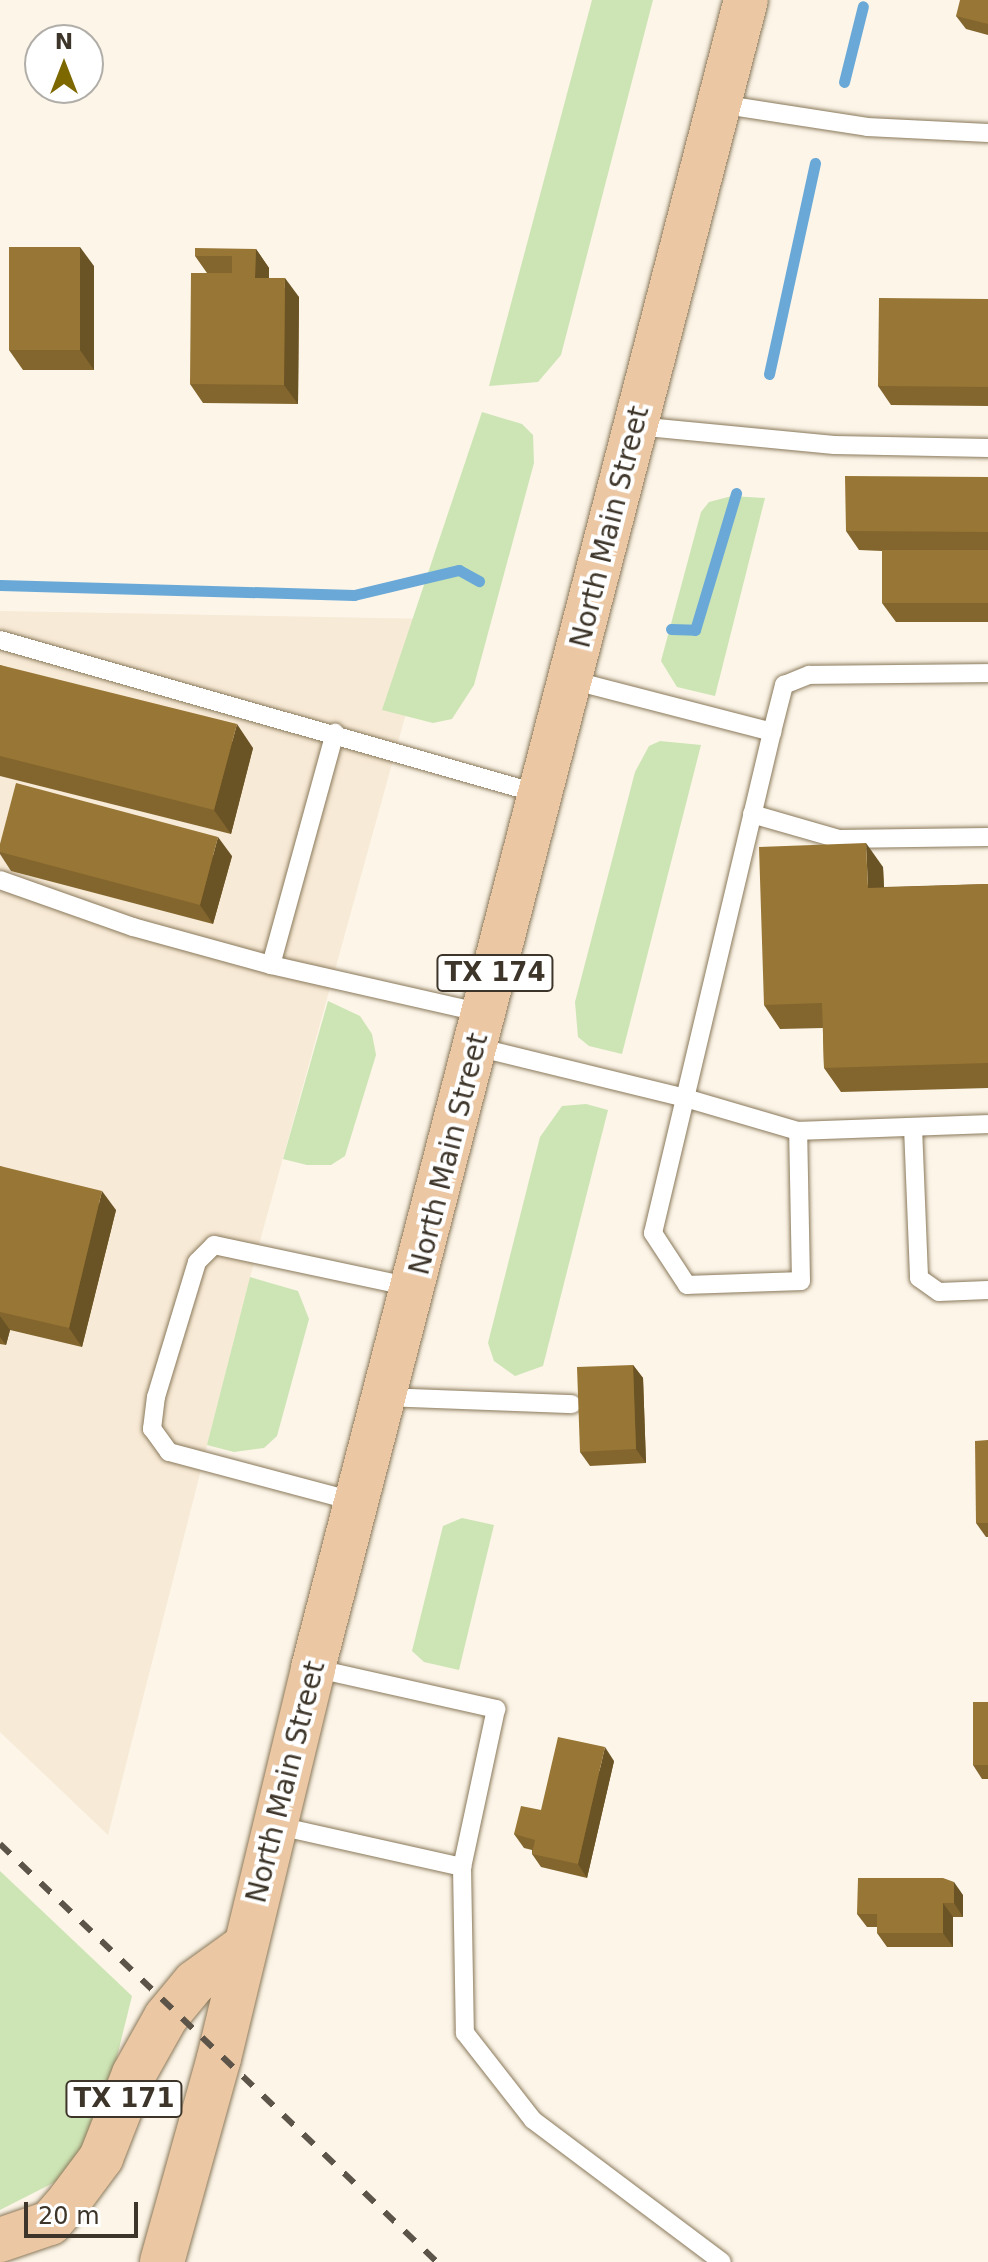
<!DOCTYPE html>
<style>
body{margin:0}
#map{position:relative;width:988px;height:2262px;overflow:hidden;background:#fcf5e8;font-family:"DejaVu Sans",sans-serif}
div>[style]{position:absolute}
.commercial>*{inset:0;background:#f7ead6}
.green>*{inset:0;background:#cde5b5}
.stream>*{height:11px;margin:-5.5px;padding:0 5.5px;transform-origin:5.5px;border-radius:5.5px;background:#6aa9d7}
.roads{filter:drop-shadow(0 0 2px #8a795b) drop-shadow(0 0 2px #8a795b)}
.lane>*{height:18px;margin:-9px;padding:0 9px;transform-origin:9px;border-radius:9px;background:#fff}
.primary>*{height:44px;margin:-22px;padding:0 22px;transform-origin:22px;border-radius:22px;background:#ecc7a3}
.rail>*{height:6px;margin-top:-3px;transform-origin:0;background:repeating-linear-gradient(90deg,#5c5448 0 14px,transparent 0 28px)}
.wall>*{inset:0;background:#83652e}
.shaded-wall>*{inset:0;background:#6a5325}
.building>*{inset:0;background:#987635}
span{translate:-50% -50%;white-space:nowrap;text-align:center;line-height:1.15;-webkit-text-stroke:8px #fff;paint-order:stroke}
.shield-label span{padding:2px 6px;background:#fff;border:2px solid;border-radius:6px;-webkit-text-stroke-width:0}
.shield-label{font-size:26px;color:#3d3529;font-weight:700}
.street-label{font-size:28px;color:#3d3529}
.north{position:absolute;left:24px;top:24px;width:80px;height:80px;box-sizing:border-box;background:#fff;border:2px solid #b1aea9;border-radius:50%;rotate:0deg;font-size:22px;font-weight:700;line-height:32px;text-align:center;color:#3d3529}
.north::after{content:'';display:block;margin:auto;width:28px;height:36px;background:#7d6800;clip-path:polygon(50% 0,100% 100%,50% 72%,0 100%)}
.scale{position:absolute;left:24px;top:2202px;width:114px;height:36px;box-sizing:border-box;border:4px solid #3d3529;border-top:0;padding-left:10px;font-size:24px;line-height:28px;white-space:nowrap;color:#3d3529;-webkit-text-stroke:6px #fff;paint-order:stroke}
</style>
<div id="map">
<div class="commercial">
<i style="clip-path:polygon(0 611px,432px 619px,250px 1277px,108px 1835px,0 1732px)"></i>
</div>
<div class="green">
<i style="clip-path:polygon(592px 0,653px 0,561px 355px,538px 382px,489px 386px)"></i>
<i style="clip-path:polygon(482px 412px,522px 424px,533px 435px,534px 463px,474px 685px,452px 719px,433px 723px,382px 710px)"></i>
<i style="clip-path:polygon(732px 496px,765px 498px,715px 696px,677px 687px,661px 661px,701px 512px,709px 502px)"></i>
<i style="clip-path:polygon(660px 741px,701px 745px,622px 1054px,589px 1046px,578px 1037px,575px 1002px,635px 772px,649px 746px)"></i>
<i style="clip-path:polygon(328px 1001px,360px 1016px,372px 1034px,376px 1055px,345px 1156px,331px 1165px,307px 1165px,283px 1159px)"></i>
<i style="clip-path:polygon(586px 1104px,608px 1110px,543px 1366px,515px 1376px,494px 1361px,488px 1343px,540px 1137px,562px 1106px)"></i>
<i style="clip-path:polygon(250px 1277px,298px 1291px,309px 1319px,277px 1436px,264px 1448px,234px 1452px,207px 1445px)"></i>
<i style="clip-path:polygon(462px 1518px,494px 1525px,459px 1670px,424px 1662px,412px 1651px,443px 1526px)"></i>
<i style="clip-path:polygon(0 1871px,132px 1996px,104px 2109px,92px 2134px,61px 2179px,0 2210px)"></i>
</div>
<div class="stream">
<i style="left:844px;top:82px;width:78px;rotate:-76deg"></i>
<i style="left:769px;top:374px;width:216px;rotate:-77.7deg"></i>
<i style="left:0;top:585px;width:354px;rotate:1.6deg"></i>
<i style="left:354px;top:595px;width:108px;rotate:-13.4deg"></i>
<i style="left:459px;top:570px;width:23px;rotate:29deg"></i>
<i style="left:671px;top:629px;width:24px;rotate:2deg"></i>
<i style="left:695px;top:630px;width:143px;rotate:-73.3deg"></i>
</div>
<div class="roads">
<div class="lane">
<i style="left:719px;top:104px;width:150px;rotate:8.8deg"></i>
<i style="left:867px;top:127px;width:121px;rotate:2.8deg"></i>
<i style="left:636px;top:426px;width:199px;rotate:5.5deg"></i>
<i style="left:834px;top:445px;width:154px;rotate:1.1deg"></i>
<i style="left:0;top:640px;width:562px;rotate:15.92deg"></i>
<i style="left:571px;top:680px;width:208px;rotate:14.5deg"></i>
<i style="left:772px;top:732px;width:515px;rotate:103.36deg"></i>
<i style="left:653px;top:1233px;width:62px;rotate:56.8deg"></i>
<i style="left:687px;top:1285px;width:114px;rotate:-2deg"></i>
<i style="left:801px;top:1281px;width:150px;rotate:-91.1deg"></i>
<i style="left:798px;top:1131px;width:190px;rotate:-2.1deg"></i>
<i style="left:772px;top:732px;width:49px;rotate:-75.7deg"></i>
<i style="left:784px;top:685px;width:27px;rotate:-22deg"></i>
<i style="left:809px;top:675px;width:179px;rotate:-0.6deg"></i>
<i style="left:752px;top:814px;width:91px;rotate:16deg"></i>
<i style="left:839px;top:839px;width:149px;rotate:-0.8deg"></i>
<i style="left:0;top:880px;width:141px;rotate:19.5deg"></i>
<i style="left:133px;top:927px;width:143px;rotate:15.4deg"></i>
<i style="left:271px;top:965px;width:216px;rotate:12.8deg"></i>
<i style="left:271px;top:965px;width:241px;rotate:-74.6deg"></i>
<i style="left:476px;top:1047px;width:215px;rotate:13.7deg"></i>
<i style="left:685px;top:1098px;width:118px;rotate:16.3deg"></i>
<i style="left:913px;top:1127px;width:151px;rotate:87.7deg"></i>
<i style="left:919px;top:1278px;width:24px;rotate:35deg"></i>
<i style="left:939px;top:1292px;width:49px;rotate:-2.3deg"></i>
<i style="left:386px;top:1397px;width:186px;rotate:2.2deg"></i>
<i style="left:357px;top:1502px;width:195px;rotate:-165.1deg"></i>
<i style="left:169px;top:1452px;width:29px;rotate:-126deg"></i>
<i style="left:152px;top:1429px;width:32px;rotate:-83deg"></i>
<i style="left:156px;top:1397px;width:141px;rotate:-73.1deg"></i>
<i style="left:197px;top:1262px;width:24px;rotate:-45deg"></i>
<i style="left:214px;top:1245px;width:202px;rotate:12deg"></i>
<i style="left:313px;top:1668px;width:188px;rotate:12.6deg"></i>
<i style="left:496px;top:1709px;width:162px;rotate:102.1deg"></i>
<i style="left:462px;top:1867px;width:166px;rotate:89deg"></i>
<i style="left:465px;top:2033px;width:110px;rotate:52deg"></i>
<i style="left:533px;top:2120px;width:236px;rotate:36.9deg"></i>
<i style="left:274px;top:1825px;width:193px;rotate:12.6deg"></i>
</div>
<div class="primary">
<i style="left:0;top:2240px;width:53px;rotate:-18.8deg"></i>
<i style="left:50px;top:2223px;width:29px;rotate:-49deg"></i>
<i style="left:69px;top:2201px;width:54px;rotate:-53.3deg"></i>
<i style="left:101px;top:2158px;width:90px;rotate:-68.6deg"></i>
<i style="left:134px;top:2074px;width:65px;rotate:-60.7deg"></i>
<i style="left:166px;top:2017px;width:45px;rotate:-50.4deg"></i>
<i style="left:195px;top:1982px;width:62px;rotate:-35.8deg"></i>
<i style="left:162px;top:2262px;width:212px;rotate:-74.4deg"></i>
<i style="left:219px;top:2058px;width:401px;rotate:-76.4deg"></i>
<i style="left:313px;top:1668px;width:1723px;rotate:-75.45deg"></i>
</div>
</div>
<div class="rail">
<i style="left:0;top:1844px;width:605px;rotate:43.73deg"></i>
</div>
<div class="wall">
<i style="clip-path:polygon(988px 0,988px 35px,966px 29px,956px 16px)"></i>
<i style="clip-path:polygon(256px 249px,269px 268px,269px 278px,299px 297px,298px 404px,203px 403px,190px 384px,207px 273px,195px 256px)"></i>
<i style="clip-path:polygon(94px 266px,94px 370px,23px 370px,9px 350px)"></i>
<i style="clip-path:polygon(988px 299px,988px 406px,891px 405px,878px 386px)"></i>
<i style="clip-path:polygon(988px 477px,988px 622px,896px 622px,882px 603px,882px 551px,859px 550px,846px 531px)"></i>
<i style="clip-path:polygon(0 665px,253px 748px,231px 834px,0 776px)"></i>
<i style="clip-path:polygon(0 844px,232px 856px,213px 924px,11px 871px,0 854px)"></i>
<i style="clip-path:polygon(883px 867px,884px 887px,988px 884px,988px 1088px,841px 1092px,824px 1068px,823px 1028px,780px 1029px,764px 1005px)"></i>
<i style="clip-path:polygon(0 1166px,116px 1210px,82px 1347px,10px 1330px,6px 1345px,0 1344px)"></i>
<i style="clip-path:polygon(633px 1365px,643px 1378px,646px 1463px,590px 1466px,580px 1452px)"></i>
<i style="clip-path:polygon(988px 1440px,988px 1537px,986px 1537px,976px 1523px)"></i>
<i style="clip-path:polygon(988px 1702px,988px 1779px,982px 1779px,973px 1765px)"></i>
<i style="clip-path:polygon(614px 1761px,587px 1878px,541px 1867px,532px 1854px,532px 1850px,524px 1848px,514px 1834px,541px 1810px)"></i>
<i style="clip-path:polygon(963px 1895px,963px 1917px,953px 1917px,953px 1947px,887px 1947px,877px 1933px,877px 1927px,867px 1927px,857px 1914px)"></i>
</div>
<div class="shaded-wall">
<i style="clip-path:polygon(80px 247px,94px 266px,94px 370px,80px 350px)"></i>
<i style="clip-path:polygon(256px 249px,269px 268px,268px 297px,255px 278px)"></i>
<i style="clip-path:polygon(285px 278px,299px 297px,298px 404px,284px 385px)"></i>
<i style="clip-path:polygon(237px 724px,253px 748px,231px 834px,214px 810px)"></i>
<i style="clip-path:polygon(218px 837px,232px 856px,213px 924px,200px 905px)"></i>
<i style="clip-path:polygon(866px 843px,883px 867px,885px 912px,868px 888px)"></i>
<i style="clip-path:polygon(102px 1191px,116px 1210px,82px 1347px,69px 1328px)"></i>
<i style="clip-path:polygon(0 1316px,10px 1330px,6px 1345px,0 1337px)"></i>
<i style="clip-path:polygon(633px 1365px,643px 1378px,646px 1463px,636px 1449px)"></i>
<i style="clip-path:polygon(605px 1747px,614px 1761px,587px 1878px,578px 1864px)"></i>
<i style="clip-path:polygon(954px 1882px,963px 1895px,963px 1917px,954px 1903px)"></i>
<i style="clip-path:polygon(943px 1903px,953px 1917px,953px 1947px,943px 1933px)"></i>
</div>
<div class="building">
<i style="clip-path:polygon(960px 0,988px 0,988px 24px,956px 16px)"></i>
<i style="clip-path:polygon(9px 247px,80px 247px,80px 350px,9px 350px)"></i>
<i style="clip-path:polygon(195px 248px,256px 249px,255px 278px,285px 278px,284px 385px,190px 384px,191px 273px,232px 273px,232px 256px,195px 256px)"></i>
<i style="clip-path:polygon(879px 298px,988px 299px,988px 387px,878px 386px)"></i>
<i style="clip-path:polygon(845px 476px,988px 477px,988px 532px,846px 531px)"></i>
<i style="clip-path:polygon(882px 550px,988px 550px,988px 603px,882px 603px)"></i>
<i style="clip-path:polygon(0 665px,237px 724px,214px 810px,0 756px)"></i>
<i style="clip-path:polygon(16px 783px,218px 837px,200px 905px,0 852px,0 844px)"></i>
<i style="clip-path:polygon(866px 843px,868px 888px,988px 884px,988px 1063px,824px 1068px,822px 1003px,764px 1005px,759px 847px)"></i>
<i style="clip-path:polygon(0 1166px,102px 1191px,69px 1328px,0 1312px)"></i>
<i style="clip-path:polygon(633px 1365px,636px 1449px,580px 1452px,577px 1367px)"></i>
<i style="clip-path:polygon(988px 1440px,988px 1523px,976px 1523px,975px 1441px)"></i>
<i style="clip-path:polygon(973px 1702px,988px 1702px,988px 1765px,973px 1765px)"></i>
<i style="clip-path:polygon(558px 1737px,605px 1747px,578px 1864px,532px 1854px,535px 1840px,514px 1834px,521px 1806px,541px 1810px)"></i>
<i style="clip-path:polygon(858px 1878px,943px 1878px,954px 1882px,954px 1903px,943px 1903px,943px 1933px,877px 1933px,877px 1914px,857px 1914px)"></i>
</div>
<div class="shield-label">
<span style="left:495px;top:973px">TX 174</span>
<span style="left:124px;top:2099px">TX 171</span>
</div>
<div class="street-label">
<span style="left:610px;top:527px;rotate:-76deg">North Main Street</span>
<span style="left:449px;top:1154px;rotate:-76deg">North Main Street</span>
<span style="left:286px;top:1782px;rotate:-76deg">North Main Street</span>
</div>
<div class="north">N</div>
<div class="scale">20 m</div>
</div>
